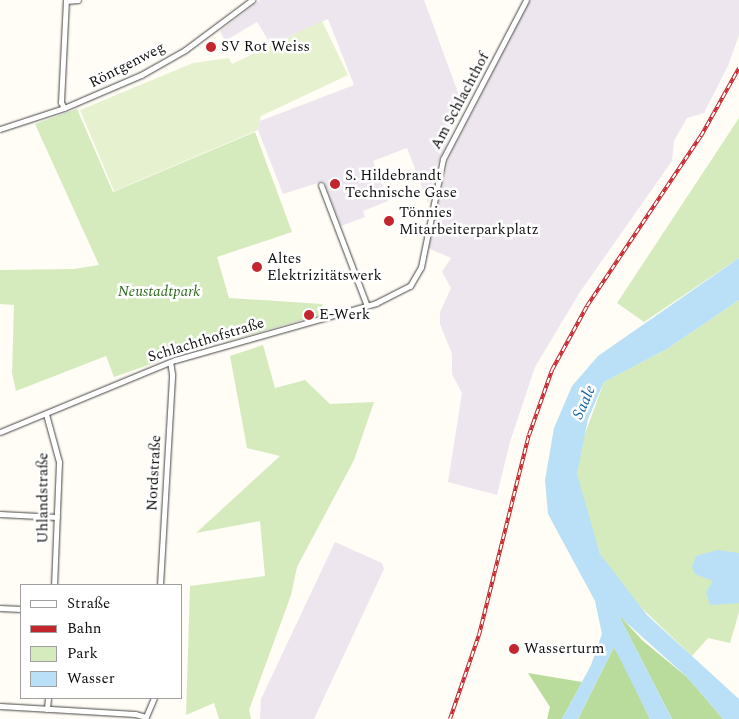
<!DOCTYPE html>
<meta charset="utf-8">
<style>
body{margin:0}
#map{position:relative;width:739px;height:719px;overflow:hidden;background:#fffdf5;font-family:Spectral,serif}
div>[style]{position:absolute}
.industrial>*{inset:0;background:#eee6ef}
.green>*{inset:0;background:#d5ebbd}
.forest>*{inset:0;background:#b9dc9c}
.pitch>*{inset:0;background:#e6f2cf}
.water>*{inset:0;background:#b9e0f7}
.roads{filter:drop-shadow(0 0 1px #444) drop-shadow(0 0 1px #444)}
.street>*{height:5px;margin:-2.5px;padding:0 2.5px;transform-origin:2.5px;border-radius:2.5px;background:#fff}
.rail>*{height:4px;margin-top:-2px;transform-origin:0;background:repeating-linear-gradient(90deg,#fff 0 5.5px,#c4262e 0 11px);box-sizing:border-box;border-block:1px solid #c4262e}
.dots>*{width:14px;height:14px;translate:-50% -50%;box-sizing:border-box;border:2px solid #fff;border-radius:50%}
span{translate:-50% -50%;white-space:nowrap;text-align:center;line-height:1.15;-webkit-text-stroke:5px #fff;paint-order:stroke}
.poi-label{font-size:15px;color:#111}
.left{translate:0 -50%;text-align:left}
.street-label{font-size:15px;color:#111}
.park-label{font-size:15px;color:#2f6b1f;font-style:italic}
.water-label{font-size:16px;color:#1768a6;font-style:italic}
.legend{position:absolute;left:20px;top:584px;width:162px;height:115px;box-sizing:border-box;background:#fff;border:1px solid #a0a0a0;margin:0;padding:6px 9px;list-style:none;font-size:15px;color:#111}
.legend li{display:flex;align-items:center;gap:10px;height:25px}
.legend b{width:25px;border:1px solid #a0a0a0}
</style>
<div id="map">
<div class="industrial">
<i style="clip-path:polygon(260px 0,424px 0,460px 98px,466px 98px,437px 165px,428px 203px,407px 148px,373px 161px,388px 201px,363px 211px,365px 217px,341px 226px,324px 181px,283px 194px,258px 130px,260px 121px,354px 85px,328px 19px,271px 45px,257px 22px,225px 41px,220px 31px)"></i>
<i style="clip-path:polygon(530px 0,739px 0,739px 35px,728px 66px,704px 113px,687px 118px,674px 141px,672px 161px,580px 292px,535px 367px,510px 442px,497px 495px,448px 482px,462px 393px,452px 374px,452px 354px,440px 324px,440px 312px,451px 288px,442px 272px,451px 258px,428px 248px,449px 157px)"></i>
<i style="clip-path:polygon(335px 542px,382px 563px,384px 569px,314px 719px,260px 719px,261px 699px)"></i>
</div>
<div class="green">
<i style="clip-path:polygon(77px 109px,113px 192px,255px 132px,292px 232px,217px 257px,229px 298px,322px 304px,326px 313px,171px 357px,114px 377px,106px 356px,16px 391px,12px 373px,14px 305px,0 304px,0 270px,74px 269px,99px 265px,35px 124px)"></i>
<i style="clip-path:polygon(739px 118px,739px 258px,644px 322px,617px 303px)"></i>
<i style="clip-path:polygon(739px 300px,739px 612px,730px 643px,708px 638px,692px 656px,632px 599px,600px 554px,581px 495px,577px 474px,579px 450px,604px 382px,667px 349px)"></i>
<i style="clip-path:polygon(263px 345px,275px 388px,305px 380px,330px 404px,374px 402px,354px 460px,297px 567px,291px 595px,249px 710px,251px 719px,219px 719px,214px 703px,186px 715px,190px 586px,265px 576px,260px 521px,196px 533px,280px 456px,247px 448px,230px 356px)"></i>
</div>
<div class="forest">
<i style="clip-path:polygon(618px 614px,642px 640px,688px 678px,723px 719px,672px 719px)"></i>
<i style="clip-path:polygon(614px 647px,626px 669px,650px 719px,578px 719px)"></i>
<i style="clip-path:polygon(528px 673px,582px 682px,562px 719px,547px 719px,550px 707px)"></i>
</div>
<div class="pitch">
<i style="clip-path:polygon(322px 21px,348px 75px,261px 116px,258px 130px,114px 191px,80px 110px,193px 63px,229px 58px,232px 64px)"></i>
</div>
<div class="water">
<i style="clip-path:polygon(739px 258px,739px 300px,667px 349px,604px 382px,588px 419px,577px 474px,600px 554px,647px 615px,739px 699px,739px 719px,723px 719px,688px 678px,619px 616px,672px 719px,650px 719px,614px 647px,578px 719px,562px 719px,591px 665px,602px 634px,595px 601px,548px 514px,545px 480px,554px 428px,572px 386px,598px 356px)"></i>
<i style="clip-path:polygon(717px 550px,739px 553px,739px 603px,710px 605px,706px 592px,713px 581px,695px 574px,692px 567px,696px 556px)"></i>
</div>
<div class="roads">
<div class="street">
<i style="left:66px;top:1px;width:12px;rotate:-5deg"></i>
<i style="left:64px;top:108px;width:7px;rotate:-117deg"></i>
<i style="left:61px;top:102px;width:102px;rotate:-87.2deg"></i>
<i style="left:0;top:129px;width:67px;rotate:-18.2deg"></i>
<i style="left:64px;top:108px;width:84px;rotate:-23.2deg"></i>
<i style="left:141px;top:75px;width:51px;rotate:-29.6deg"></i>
<i style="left:185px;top:50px;width:84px;rotate:-36.7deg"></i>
<i style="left:321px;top:185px;width:129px;rotate:69.2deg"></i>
<i style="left:46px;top:414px;width:50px;rotate:74.8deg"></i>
<i style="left:59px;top:462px;width:123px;rotate:92.3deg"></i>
<i style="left:0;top:432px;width:189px;rotate:-22.4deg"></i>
<i style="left:175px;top:360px;width:209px;rotate:-15.8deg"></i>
<i style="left:376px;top:303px;width:38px;rotate:-27deg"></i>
<i style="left:410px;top:286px;width:22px;rotate:-60deg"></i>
<i style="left:421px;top:267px;width:110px;rotate:-78.5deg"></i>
<i style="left:443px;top:159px;width:179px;rotate:-62.4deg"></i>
<i style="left:0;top:514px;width:57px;rotate:3deg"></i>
<i style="left:160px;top:585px;width:211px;rotate:-86.7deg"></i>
<i style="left:172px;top:374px;width:12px;rotate:-99deg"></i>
<i style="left:0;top:608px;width:21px;rotate:3deg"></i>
<i style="left:0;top:706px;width:135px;rotate:3.4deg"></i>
<i style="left:135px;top:714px;width:11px;rotate:15deg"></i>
<i style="left:47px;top:709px;width:11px;rotate:-85deg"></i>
<i style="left:145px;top:719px;width:23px;rotate:-67deg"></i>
</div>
</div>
<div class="rail">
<i style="left:450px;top:719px;width:89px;rotate:-71deg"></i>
<i style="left:479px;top:635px;width:206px;rotate:-76deg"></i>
<i style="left:529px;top:435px;width:69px;rotate:-70.5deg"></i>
<i style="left:552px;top:370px;width:73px;rotate:-61.3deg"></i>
<i style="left:587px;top:306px;width:205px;rotate:-56.2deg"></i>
<i style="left:701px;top:136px;width:78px;rotate:-60.8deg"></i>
</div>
<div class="dots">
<i style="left:211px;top:47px;background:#c4262e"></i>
<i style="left:335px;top:184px;background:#c4262e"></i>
<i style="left:389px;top:221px;background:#c4262e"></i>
<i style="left:257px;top:267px;background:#c4262e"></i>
<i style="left:309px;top:315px;background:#c4262e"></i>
<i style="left:514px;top:649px;background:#c4262e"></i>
</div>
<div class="poi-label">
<span class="left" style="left:221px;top:47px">SV Rot Weiss</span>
<span class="left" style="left:345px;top:184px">S. Hildebrandt<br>Technische Gase</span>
<span class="left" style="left:399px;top:221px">Tönnies<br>Mitarbeiterparkplatz</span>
<span class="left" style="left:267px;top:267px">Altes<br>Elektrizitätswerk</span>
<span class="left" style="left:319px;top:315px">E-Werk</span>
<span class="left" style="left:524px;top:649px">Wasserturm</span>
</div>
<div class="street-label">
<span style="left:127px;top:65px;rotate:-27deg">Röntgenweg</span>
<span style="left:460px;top:101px;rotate:-62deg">Am Schlachthof</span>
<span style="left:206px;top:340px;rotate:-17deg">Schlachthofstraße</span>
<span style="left:154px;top:473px;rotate:-87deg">Nordstraße</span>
<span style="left:43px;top:498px;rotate:-90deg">Uhlandstraße</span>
</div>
<div class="park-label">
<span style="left:159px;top:292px">Neustadtpark</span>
</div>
<div class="water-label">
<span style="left:584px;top:402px;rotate:-66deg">Saale</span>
</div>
<ul class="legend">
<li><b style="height:6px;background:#fff"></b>Straße</li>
<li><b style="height:6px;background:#c4262e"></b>Bahn</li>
<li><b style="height:14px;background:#d5ebbd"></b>Park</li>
<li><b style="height:14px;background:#b9e0f7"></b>Wasser</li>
</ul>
</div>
